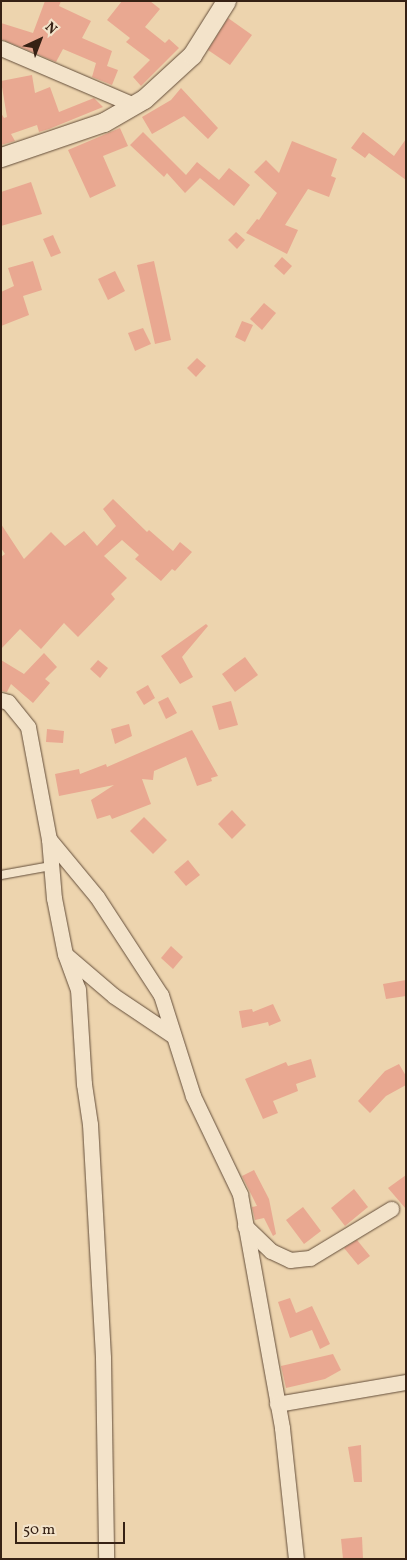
<!DOCTYPE html>
<style>
body{margin:0}
#map{position:relative;width:407px;height:1560px;overflow:hidden;background:#edd4ae;font-family:Vollkorn,serif}
div>[style]{position:absolute}
.building>*{inset:0;background:#e9a891}
.roads{filter:drop-shadow(0 0 1px #644e3a) drop-shadow(0 0 1px #644e3a)}
.service>*{height:8px;margin:-4px;padding:0 4px;transform-origin:4px;border-radius:4px;background:#f3e3ca}
.minor>*{height:15px;margin:-7.5px;padding:0 7.5px;transform-origin:7.5px;border-radius:7.5px;background:#f3e3ca}
.tertiary>*{height:19px;margin:-9.5px;padding:0 9.5px;transform-origin:9.5px;border-radius:9.5px;background:#f3e3ca}
span{translate:-50% -50%;white-space:nowrap;text-align:center;line-height:1.15;-webkit-text-stroke:4.5px #f3e3ca;paint-order:stroke}
.frame{position:absolute;inset:0;border:2px solid #362114;pointer-events:none}
.north{position:absolute;left:15px;top:15px;width:50px;height:50px;-webkit-text-stroke:4px #f3e3ca;paint-order:stroke;rotate:43deg;font-size:14px;font-weight:700;line-height:20px;text-align:center;color:#362114}
.north::after{content:'';display:block;margin:auto;width:18px;height:22px;background:#362114;clip-path:polygon(50% 0,100% 100%,50% 72%,0 100%)}
.scale{position:absolute;left:15px;top:1522px;width:110px;height:22px;box-sizing:border-box;border:2px solid #362114;border-top:0;padding-left:6px;font-size:15px;line-height:18px;white-space:nowrap;color:#362114;-webkit-text-stroke:4px #f3e3ca;paint-order:stroke}
</style>
<div id="map">
<div class="building">
<i style="clip-path:polygon(45px 1px,61px 1px,59px 6px,91px 21px,82px 38px,112px 51px,107px 66px,118px 70px,112px 85px,92px 77px,96px 63px,63px 49px,56px 62px,1px 39px,1px 23px,33px 33px)"></i>
<i style="clip-path:polygon(122px 1px,150px 1px,160px 9px,145px 27px,165px 43px,169px 39px,179px 48px,141px 86px,133px 77px,150px 60px,126px 42px,130px 38px,107px 20px)"></i>
<i style="clip-path:polygon(228px 18px,252px 35px,230px 65px,208px 50px)"></i>
<i style="clip-path:polygon(32px 75px,35px 93px,50px 87px,59px 112px,94px 98px,103px 107px,49px 129px,39px 132px,37px 125px,11px 134px,15px 141px,1px 145px,1px 113px,4px 118px,7px 117px,1px 81px)"></i>
<i style="clip-path:polygon(181px 88px,218px 128px,208px 139px,184px 116px,152px 134px,142px 117px,171px 100px)"></i>
<i style="clip-path:polygon(120px 128px,128px 146px,103px 156px,116px 186px,90px 198px,68px 150px)"></i>
<i style="clip-path:polygon(143px 132px,186px 175px,197px 162px,219px 180px,229px 168px,250px 185px,234px 206px,200px 178px,185px 193px,167px 173px,164px 177px,130px 145px)"></i>
<i style="clip-path:polygon(363px 132px,394px 156px,406px 139px,406px 180px,369px 153px,365px 158px,351px 148px)"></i>
<i style="clip-path:polygon(292px 141px,337px 159px,331px 176px,336px 178px,329px 197px,308px 189px,285px 225px,298px 230px,287px 254px,246px 233px,257px 219px,259px 220px,277px 193px,254px 172px,266px 160px,279px 173px)"></i>
<i style="clip-path:polygon(31px 182px,42px 214px,1px 226px,1px 192px)"></i>
<i style="clip-path:polygon(236px 232px,245px 240px,237px 249px,228px 240px)"></i>
<i style="clip-path:polygon(53px 235px,61px 253px,51px 257px,43px 239px)"></i>
<i style="clip-path:polygon(282px 257px,292px 266px,284px 275px,274px 266px)"></i>
<i style="clip-path:polygon(33px 261px,42px 290px,23px 296px,29px 315px,1px 326px,1px 292px,14px 286px,8px 268px)"></i>
<i style="clip-path:polygon(154px 261px,171px 340px,155px 344px,137px 265px)"></i>
<i style="clip-path:polygon(115px 271px,125px 291px,108px 300px,98px 279px)"></i>
<i style="clip-path:polygon(264px 303px,276px 313px,262px 330px,250px 319px)"></i>
<i style="clip-path:polygon(242px 321px,253px 325px,245px 342px,235px 337px)"></i>
<i style="clip-path:polygon(143px 328px,151px 344px,135px 351px,128px 333px)"></i>
<i style="clip-path:polygon(197px 358px,206px 366px,196px 377px,187px 368px)"></i>
<i style="clip-path:polygon(113px 499px,147px 532px,149px 530px,173px 551px,180px 542px,192px 552px,175px 571px,172px 569px,161px 581px,135px 559px,139px 555px,122px 540px,104px 556px,127px 578px,111px 594px,115px 599px,78px 637px,64px 623px,41px 649px,20px 629px,1px 649px,1px 557px,5px 554px,1px 548px,1px 524px,24px 559px,51px 532px,65px 546px,84px 531px,97px 546px,116px 526px,103px 509px)"></i>
<i style="clip-path:polygon(206px 624px,208px 626px,182px 657px,193px 677px,180px 684px,161px 656px)"></i>
<i style="clip-path:polygon(44px 653px,57px 667px,45px 679px,50px 683px,33px 703px,11px 684px,7px 692px,1px 691px,1px 660px,24px 674px)"></i>
<i style="clip-path:polygon(245px 657px,258px 675px,235px 692px,222px 674px)"></i>
<i style="clip-path:polygon(98px 660px,108px 668px,100px 678px,90px 669px)"></i>
<i style="clip-path:polygon(148px 685px,155px 698px,144px 705px,136px 692px)"></i>
<i style="clip-path:polygon(168px 697px,177px 713px,166px 719px,158px 702px)"></i>
<i style="clip-path:polygon(231px 701px,238px 725px,219px 730px,212px 706px)"></i>
<i style="clip-path:polygon(129px 724px,132px 736px,115px 744px,111px 729px)"></i>
<i style="clip-path:polygon(47px 729px,64px 731px,63px 743px,46px 742px)"></i>
<i style="clip-path:polygon(192px 730px,218px 776px,211px 778px,212px 781px,197px 786px,186px 757px,154px 771px,153px 780px,142px 779px,151px 804px,112px 819px,110px 815px,97px 819px,91px 800px,114px 785px,59px 796px,55px 774px,79px 769px,80px 774px,106px 764px,107px 767px)"></i>
<i style="clip-path:polygon(232px 810px,246px 825px,232px 839px,218px 824px)"></i>
<i style="clip-path:polygon(144px 817px,167px 840px,153px 854px,130px 831px)"></i>
<i style="clip-path:polygon(188px 860px,200px 875px,186px 886px,174px 872px)"></i>
<i style="clip-path:polygon(171px 946px,183px 957px,173px 969px,161px 958px)"></i>
<i style="clip-path:polygon(406px 980px,406px 996px,386px 999px,383px 984px)"></i>
<i style="clip-path:polygon(273px 1004px,281px 1021px,269px 1026px,268px 1022px,242px 1028px,239px 1011px,252px 1009px,253px 1012px)"></i>
<i style="clip-path:polygon(311px 1059px,316px 1077px,296px 1084px,298px 1091px,273px 1101px,278px 1113px,263px 1119px,245px 1079px,286px 1062px,288px 1066px)"></i>
<i style="clip-path:polygon(399px 1064px,406px 1076px,406px 1085px,386px 1096px,370px 1113px,358px 1101px,385px 1071px)"></i>
<i style="clip-path:polygon(254px 1170px,269px 1199px,276px 1234px,273px 1236px,264px 1218px,255px 1220px,252px 1207px,257px 1206px,242px 1176px)"></i>
<i style="clip-path:polygon(406px 1175px,406px 1209px,388px 1188px)"></i>
<i style="clip-path:polygon(354px 1189px,368px 1207px,345px 1226px,331px 1208px)"></i>
<i style="clip-path:polygon(303px 1207px,321px 1231px,304px 1244px,286px 1220px)"></i>
<i style="clip-path:polygon(357px 1240px,370px 1256px,358px 1265px,344px 1248px)"></i>
<i style="clip-path:polygon(290px 1298px,296px 1313px,312px 1306px,330px 1344px,320px 1349px,312px 1330px,290px 1338px,278px 1302px)"></i>
<i style="clip-path:polygon(333px 1354px,341px 1370px,325px 1379px,286px 1388px,281px 1366px)"></i>
<i style="clip-path:polygon(361px 1445px,362px 1482px,354px 1482px,348px 1447px)"></i>
<i style="clip-path:polygon(362px 1537px,363px 1559px,343px 1559px,341px 1539px)"></i>
</div>
<div class="roads">
<div class="service">
<i style="left:1px;top:875px;width:51px;rotate:-10.2deg"></i>
</div>
<div class="minor">
<i style="left:1px;top:48px;width:145px;rotate:23.2deg"></i>
<i style="left:1px;top:700px;width:7px;rotate:16deg"></i>
<i style="left:8px;top:702px;width:32px;rotate:51deg"></i>
<i style="left:28px;top:727px;width:114px;rotate:79.4deg"></i>
<i style="left:49px;top:839px;width:59px;rotate:85.2deg"></i>
<i style="left:54px;top:898px;width:57px;rotate:78.9deg"></i>
<i style="left:65px;top:954px;width:37px;rotate:70deg"></i>
<i style="left:78px;top:989px;width:95px;rotate:86.4deg"></i>
<i style="left:84px;top:1084px;width:40px;rotate:81.5deg"></i>
<i style="left:90px;top:1124px;width:234px;rotate:86.8deg"></i>
<i style="left:103px;top:1358px;width:201px;rotate:89.1deg"></i>
<i style="left:49px;top:839px;width:75px;rotate:50.4deg"></i>
<i style="left:97px;top:897px;width:117px;rotate:56.9deg"></i>
<i style="left:161px;top:995px;width:106px;rotate:72.4deg"></i>
<i style="left:193px;top:1096px;width:109px;rotate:64.4deg"></i>
<i style="left:240px;top:1194px;width:238px;rotate:79.8deg"></i>
<i style="left:282px;top:1428px;width:132px;rotate:83.9deg"></i>
<i style="left:66px;top:955px;width:63px;rotate:40.5deg"></i>
<i style="left:114px;top:996px;width:70px;rotate:33.9deg"></i>
<i style="left:245px;top:1226px;width:36px;rotate:44deg"></i>
<i style="left:271px;top:1251px;width:21px;rotate:25deg"></i>
<i style="left:290px;top:1260px;width:20px;rotate:-6deg"></i>
<i style="left:310px;top:1258px;width:95px;rotate:-31.2deg"></i>
<i style="left:277px;top:1404px;width:131px;rotate:-9.7deg"></i>
</div>
<div class="tertiary">
<i style="left:1px;top:157px;width:109px;rotate:-18.8deg"></i>
<i style="left:104px;top:122px;width:46px;rotate:-29.9deg"></i>
<i style="left:144px;top:99px;width:65px;rotate:-42.5deg"></i>
<i style="left:192px;top:55px;width:64px;rotate:-57.8deg"></i>
</div>
</div>
<div class="frame"></div>
<div class="north">N</div>
<div class="scale">50 m</div>
</div>
